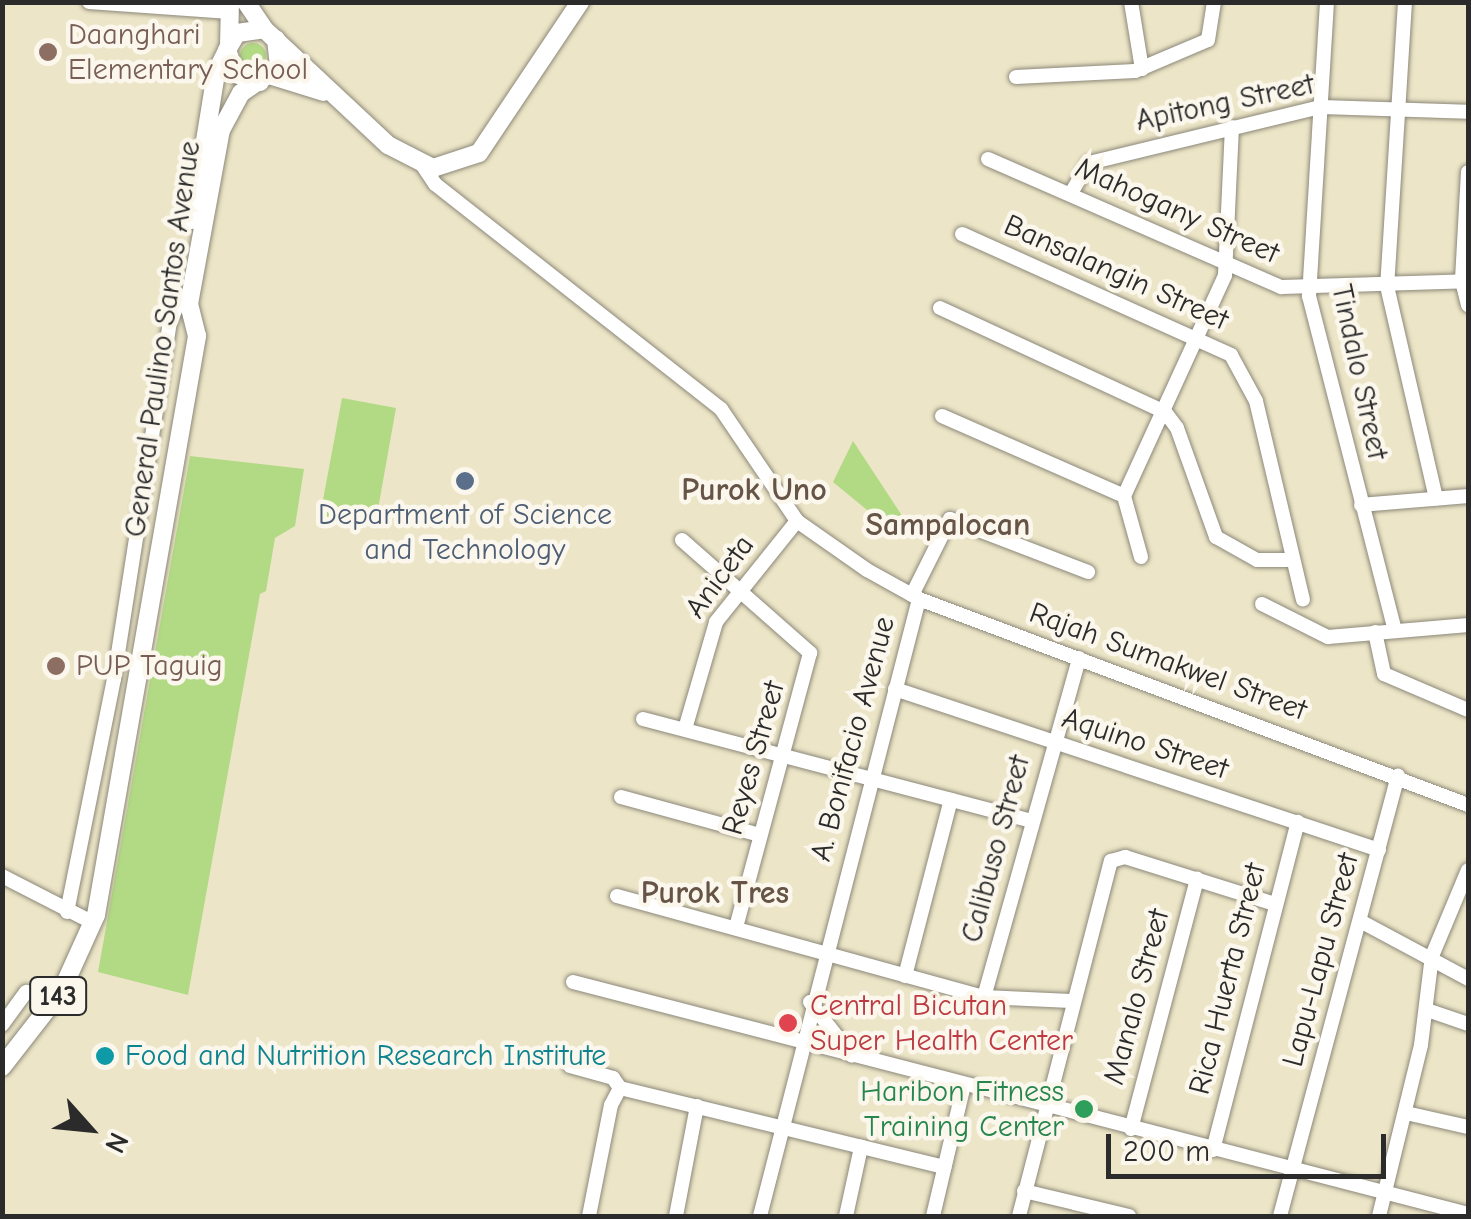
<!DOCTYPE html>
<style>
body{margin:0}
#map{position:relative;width:1471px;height:1219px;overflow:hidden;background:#ece5c7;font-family:"Comic Neue",sans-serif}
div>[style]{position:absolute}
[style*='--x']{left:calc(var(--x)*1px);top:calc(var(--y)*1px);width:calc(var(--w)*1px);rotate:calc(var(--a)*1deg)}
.green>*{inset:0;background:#b2da85}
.round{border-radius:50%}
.roads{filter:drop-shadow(0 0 2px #8c8879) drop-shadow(0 0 2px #8c8879)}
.minor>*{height:14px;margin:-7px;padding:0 7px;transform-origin:7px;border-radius:7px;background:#fff}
.major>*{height:18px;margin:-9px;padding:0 9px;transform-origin:9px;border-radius:9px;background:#fff}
.dots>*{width:28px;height:28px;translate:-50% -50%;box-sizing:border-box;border:5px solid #fbf7ec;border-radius:50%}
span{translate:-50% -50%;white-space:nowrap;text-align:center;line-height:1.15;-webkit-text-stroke:9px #fbf7ec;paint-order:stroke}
.shield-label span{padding:2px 8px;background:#fbf7ec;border:2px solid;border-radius:8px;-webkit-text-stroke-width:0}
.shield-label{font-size:28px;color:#2b2b2b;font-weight:700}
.education-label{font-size:30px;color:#785e54}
.left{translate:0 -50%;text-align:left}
.street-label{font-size:30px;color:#2b2b2b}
.service-label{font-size:30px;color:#4e5e75}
.health-label{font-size:30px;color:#be3a42}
.culture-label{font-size:30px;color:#0d838f}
.leisure-label{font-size:30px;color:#27864d}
.right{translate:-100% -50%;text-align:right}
.neighbourhood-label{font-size:32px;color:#665446;font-weight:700}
.frame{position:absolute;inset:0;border:5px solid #2b2b2b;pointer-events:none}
.north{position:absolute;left:40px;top:1079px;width:100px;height:100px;-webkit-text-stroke:8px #fbf7ec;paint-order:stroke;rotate:117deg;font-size:28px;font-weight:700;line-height:40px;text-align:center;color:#2b2b2b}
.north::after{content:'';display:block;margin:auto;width:35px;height:45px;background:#2b2b2b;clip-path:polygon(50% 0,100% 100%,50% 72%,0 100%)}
.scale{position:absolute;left:1106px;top:1134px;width:280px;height:45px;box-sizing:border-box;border:5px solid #2b2b2b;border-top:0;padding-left:12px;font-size:30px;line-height:35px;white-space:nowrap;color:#2b2b2b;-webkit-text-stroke:8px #fbf7ec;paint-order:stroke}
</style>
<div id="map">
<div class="green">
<i class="round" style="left:240px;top:43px;width:26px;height:26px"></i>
<i style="clip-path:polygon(342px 398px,396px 408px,375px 526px,320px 516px)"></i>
<i style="clip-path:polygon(853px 441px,916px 537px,889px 528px,833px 482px)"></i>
<i style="clip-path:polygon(190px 456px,304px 469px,295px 526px,275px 538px,266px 591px,260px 594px,188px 995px,98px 972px)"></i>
</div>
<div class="roads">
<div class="minor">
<i style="--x:89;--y:2;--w:141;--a:4.1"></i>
<i style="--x:1131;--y:2;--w:68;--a:80.7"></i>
<i style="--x:1327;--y:2;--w:295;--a:93.5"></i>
<i style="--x:1309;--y:296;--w:343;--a:75.6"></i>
<i style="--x:1405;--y:2;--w:285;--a:93.6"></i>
<i style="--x:1387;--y:286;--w:218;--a:77"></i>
<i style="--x:1016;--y:77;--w:119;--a:-2.9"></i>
<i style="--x:1135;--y:71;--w:79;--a:-23"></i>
<i style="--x:1208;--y:40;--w:38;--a:-81"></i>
<i style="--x:988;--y:159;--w:320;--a:23.6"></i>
<i style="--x:1281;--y:287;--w:187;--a:-1.8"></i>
<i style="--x:423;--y:166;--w:22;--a:56"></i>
<i style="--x:435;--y:184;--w:364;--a:38.2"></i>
<i style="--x:721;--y:409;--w:135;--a:55.8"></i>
<i style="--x:797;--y:521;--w:85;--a:35"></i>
<i style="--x:867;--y:570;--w:60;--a:29.1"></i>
<i style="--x:919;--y:599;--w:586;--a:20.57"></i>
<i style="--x:1468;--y:172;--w:109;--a:93.2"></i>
<i style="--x:1462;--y:281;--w:25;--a:76"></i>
<i style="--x:1071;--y:193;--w:35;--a:-59"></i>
<i style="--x:1089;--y:163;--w:239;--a:-13.6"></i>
<i style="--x:1321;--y:107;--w:147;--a:1.9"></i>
<i style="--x:962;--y:234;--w:295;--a:24.2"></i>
<i style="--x:1231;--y:355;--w:52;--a:61.5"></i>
<i style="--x:1256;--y:401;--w:204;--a:76.7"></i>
<i style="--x:940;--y:308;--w:248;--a:24.8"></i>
<i style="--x:1165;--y:412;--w:20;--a:53"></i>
<i style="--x:1177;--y:428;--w:116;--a:70.3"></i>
<i style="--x:1216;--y:537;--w:47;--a:29.3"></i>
<i style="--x:1257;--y:560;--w:36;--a:0"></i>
<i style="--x:942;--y:416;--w:199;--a:23.7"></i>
<i style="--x:1361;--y:505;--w:107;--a:-4.8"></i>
<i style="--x:682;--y:540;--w:171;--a:41.4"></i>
<i style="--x:810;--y:653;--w:285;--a:105.1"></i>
<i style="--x:1141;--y:557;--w:63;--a:-105.6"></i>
<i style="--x:1124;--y:496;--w:243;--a:-65.4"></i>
<i style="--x:1225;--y:275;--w:148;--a:-87.3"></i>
<i style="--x:912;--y:595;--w:85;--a:-63.4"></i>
<i style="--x:950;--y:519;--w:148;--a:21"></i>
<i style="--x:1262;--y:604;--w:74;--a:26.6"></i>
<i style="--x:1328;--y:637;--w:141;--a:-4.9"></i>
<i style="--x:1375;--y:632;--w:43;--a:77.9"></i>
<i style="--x:1384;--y:674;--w:91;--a:23.2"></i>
<i style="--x:895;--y:689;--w:510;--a:18.4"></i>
<i style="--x:643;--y:719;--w:401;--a:14.7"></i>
<i style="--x:685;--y:729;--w:111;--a:-73.8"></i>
<i style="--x:716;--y:622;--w:129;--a:-51.3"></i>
<i style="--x:621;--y:797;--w:144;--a:15.3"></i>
<i style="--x:2;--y:876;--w:92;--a:27.1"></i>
<i style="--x:617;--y:896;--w:381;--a:15.4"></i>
<i style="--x:984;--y:997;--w:87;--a:2.6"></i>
<i style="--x:67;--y:912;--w:238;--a:-78.6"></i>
<i style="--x:114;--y:679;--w:360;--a:-81.1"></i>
<i style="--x:170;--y:323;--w:29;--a:-68"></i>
<i style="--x:1360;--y:921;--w:123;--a:28.2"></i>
<i style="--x:905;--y:976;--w:182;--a:-75.4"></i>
<i style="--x:573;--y:982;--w:925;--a:14.53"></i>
<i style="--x:984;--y:997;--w:352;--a:-74.3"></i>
<i style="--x:810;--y:1002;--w:68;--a:52.1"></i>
<i style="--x:1427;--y:1010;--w:43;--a:18.9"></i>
<i style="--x:2;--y:1025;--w:41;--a:-54"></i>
<i style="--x:570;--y:1066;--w:45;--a:15.6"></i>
<i style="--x:613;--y:1078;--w:12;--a:55"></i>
<i style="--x:620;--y:1088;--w:334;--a:13.7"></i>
<i style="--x:1406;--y:1113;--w:64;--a:12.7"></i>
<i style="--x:1131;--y:1129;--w:259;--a:-75.2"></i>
<i style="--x:1213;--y:1150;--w:339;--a:-75.5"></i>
<i style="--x:1024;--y:1191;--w:108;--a:13.4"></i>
<i style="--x:589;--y:1216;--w:113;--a:-78.8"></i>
<i style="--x:611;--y:1105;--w:19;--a:-62"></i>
<i style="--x:676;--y:1216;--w:112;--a:-79.2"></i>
<i style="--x:760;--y:1216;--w:637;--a:-75.55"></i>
<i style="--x:846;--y:1216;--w:71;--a:-77.7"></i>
<i style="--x:933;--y:1216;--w:135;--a:-76.7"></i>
<i style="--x:1019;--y:1216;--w:367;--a:-75.5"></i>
<i style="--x:1111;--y:861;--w:15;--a:-16"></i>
<i style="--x:1125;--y:857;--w:157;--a:17.4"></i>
<i style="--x:1280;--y:1216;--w:456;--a:-75"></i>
<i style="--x:1379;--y:1216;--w:176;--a:-76.2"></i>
<i style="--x:1421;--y:1045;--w:90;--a:-83"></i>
<i style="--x:1432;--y:956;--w:93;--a:-67.3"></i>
</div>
<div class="major">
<i style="--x:246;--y:2;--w:32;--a:56"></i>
<i style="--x:264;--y:29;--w:170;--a:43.1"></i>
<i style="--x:388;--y:145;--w:51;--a:27.1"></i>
<i style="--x:433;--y:168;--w:48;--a:-18.1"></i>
<i style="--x:479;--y:153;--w:182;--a:-56.2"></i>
<i style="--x:229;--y:46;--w:44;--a:-88.7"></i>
<i style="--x:272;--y:76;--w:54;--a:17.1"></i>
<i style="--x:260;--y:82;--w:26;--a:-162"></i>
<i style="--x:235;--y:74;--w:25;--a:-108"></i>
<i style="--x:227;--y:50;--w:20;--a:-60"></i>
<i style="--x:237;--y:33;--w:27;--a:-8"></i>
<i style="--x:192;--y:220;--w:149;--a:-80.7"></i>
<i style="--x:216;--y:73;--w:25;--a:-64"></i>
<i style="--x:2;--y:1067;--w:98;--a:-52.1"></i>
<i style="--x:62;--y:990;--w:82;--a:-65.6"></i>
<i style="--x:96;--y:915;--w:588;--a:-80.1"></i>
<i style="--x:197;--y:336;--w:33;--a:-104"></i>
<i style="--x:189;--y:304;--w:177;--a:-79.6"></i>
<i style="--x:221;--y:130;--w:42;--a:-61.6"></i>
<i style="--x:241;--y:93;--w:46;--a:-34.4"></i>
<i style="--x:279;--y:67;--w:28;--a:-96"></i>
</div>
</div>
<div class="dots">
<i style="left:48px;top:52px;background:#8d6e63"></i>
<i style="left:465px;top:481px;background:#5c6f8a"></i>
<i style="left:56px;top:666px;background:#8d6e63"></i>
<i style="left:788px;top:1023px;background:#e0444e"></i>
<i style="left:105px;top:1056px;background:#0f9aa8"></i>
<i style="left:1084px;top:1109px;background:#2e9e5b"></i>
</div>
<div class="shield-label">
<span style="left:58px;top:996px">143</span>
</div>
<div class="education-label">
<span class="left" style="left:68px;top:52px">Daanghari<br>Elementary School</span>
<span class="left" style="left:76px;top:666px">PUP Taguig</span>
</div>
<div class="street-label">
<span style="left:1225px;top:103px;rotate:-12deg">Apitong Street</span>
<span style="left:1177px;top:211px;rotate:24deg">Mahogany Street</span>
<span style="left:1116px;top:273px;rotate:24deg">Bansalangin Street</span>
<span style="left:163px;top:339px;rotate:-82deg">General Paulino Santos Avenue</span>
<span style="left:1359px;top:372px;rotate:78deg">Tindalo Street</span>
<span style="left:720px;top:577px;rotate:-54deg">Aniceta</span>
<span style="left:1168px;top:662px;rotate:20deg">Rajah Sumakwel Street</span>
<span style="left:853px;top:739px;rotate:-75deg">A. Bonifacio Avenue</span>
<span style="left:1145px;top:744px;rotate:18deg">Aquino Street</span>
<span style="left:754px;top:758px;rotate:-74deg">Reyes Street</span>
<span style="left:996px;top:849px;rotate:-75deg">Calibuso Street</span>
<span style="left:1321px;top:960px;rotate:-75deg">Lapu-Lapu Street</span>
<span style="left:1228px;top:979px;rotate:-76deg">Rica Huerta Street</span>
<span style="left:1137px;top:997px;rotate:-75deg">Manalo Street</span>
</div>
<div class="service-label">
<span style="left:465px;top:532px">Department of Science<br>and Technology</span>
</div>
<div class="health-label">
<span class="left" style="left:810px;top:1023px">Central Bicutan<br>Super Health Center</span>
</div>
<div class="culture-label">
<span class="left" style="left:125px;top:1056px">Food and Nutrition Research Institute</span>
</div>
<div class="leisure-label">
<span class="right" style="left:1064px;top:1109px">Haribon Fitness<br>Training Center</span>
</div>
<div class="neighbourhood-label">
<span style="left:754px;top:490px">Purok Uno</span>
<span style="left:948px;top:525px">Sampalocan</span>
<span style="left:715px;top:893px">Purok Tres</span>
</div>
<div class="frame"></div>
<div class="north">N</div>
<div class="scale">200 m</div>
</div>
